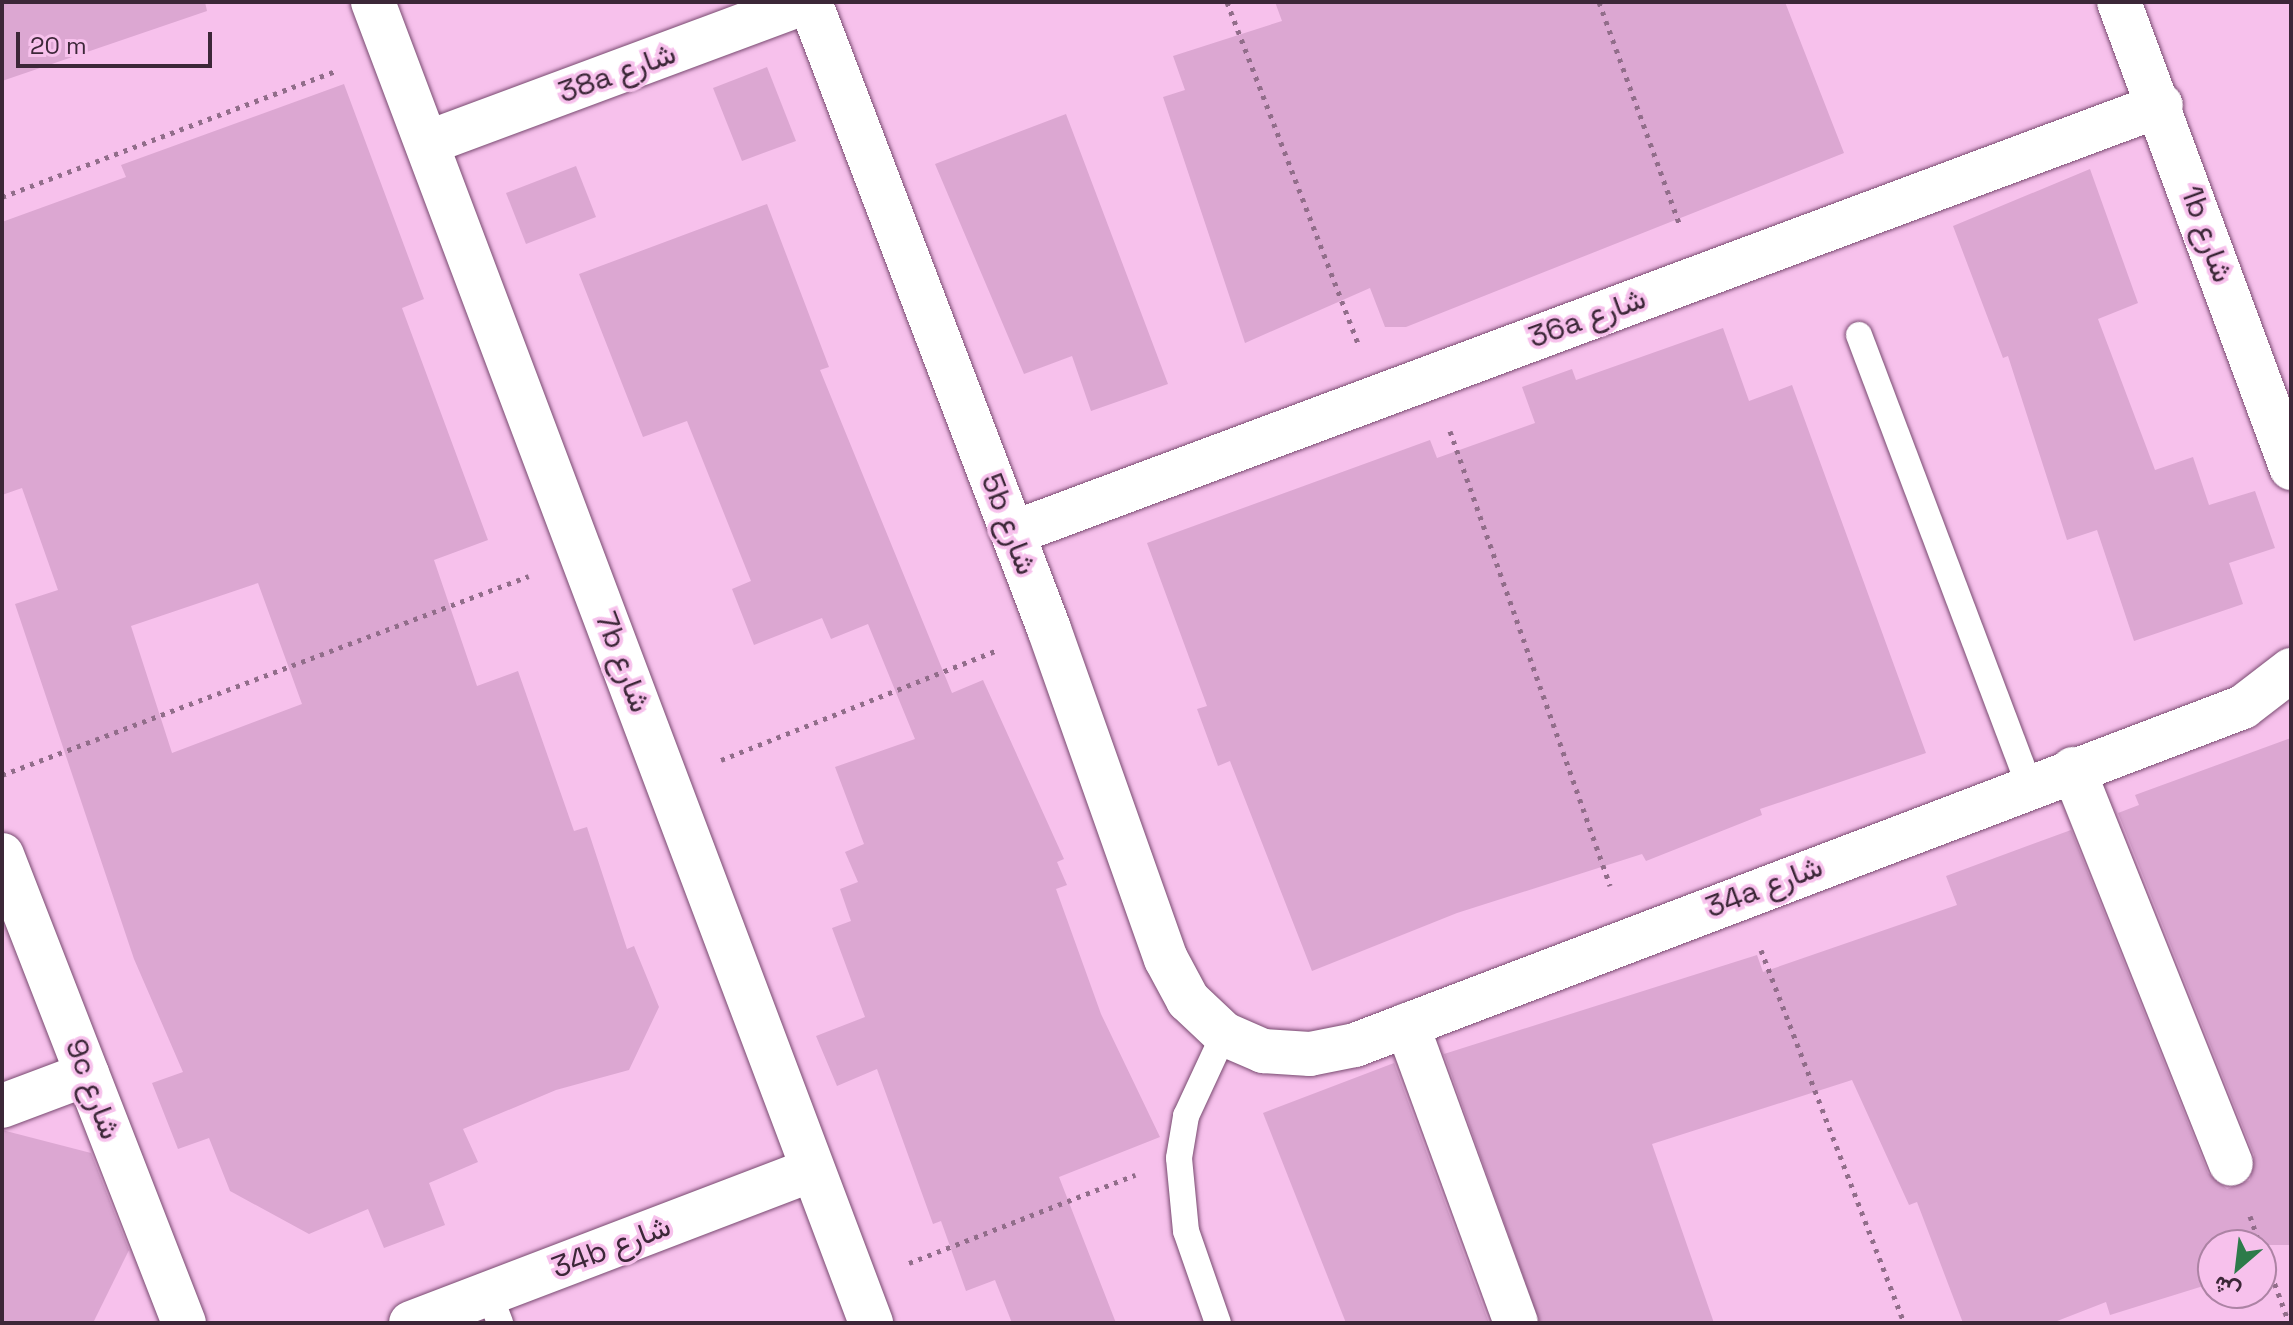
<!DOCTYPE html>
<meta charset="utf-8">
<style>
body{margin:0}
#map{position:relative;width:2293px;height:1325px;overflow:hidden;background:#f7c1ec;font-family:"Space Grotesk",Vazirmatn,sans-serif}
div>[style]{position:absolute}
[style*='--x']{left:calc(var(--x)*1px);top:calc(var(--y)*1px);width:calc(var(--w)*1px);rotate:calc(var(--a)*1deg)}
.building>*{inset:0;background:#dca7d2}
.path>*{height:5px;margin-top:-2.5px;transform-origin:0;background:repeating-linear-gradient(90deg,#916d8a 0 4px,transparent 0 10px)}
.roads{filter:drop-shadow(0 0 2px #784a70) drop-shadow(0 0 2px #784a70)}
.lane>*{height:26px;margin:-13px;padding:0 13px;transform-origin:13px;border-radius:13px;background:#fff}
.street>*{height:44px;margin:-22px;padding:0 22px;transform-origin:22px;border-radius:22px;background:#fff}
span{translate:-50% -50%;white-space:nowrap;text-align:center;line-height:1.15;-webkit-text-stroke:7px #f7c1ec;paint-order:stroke}
.street-label{font-size:30px;color:#3c2738}
.frame{position:absolute;inset:0;border:4px solid #3c2738;pointer-events:none}
.north{position:absolute;left:2197px;top:1229px;width:80px;height:80px;box-sizing:border-box;background:#f7c1ec;border:2px solid #ac83a4;border-radius:50%;rotate:208deg;font-size:22px;font-weight:700;line-height:32px;text-align:center;color:#3c2738}
.north::after{content:'';display:block;margin:auto;width:28px;height:36px;background:#2d7b4a;clip-path:polygon(50% 0,100% 100%,50% 72%,0 100%)}
.scale{position:absolute;left:16px;top:32px;width:196px;height:36px;box-sizing:border-box;border:4px solid #3c2738;border-top:0;padding-left:10px;font-size:24px;line-height:28px;white-space:nowrap;color:#3c2738;-webkit-text-stroke:6px #f7c1ec;paint-order:stroke}
</style>
<div id="map">
<div class="building">
<i style="clip-path:polygon(2px 2px,205px 2px,207px 11px,2px 81px)"></i>
<i style="clip-path:polygon(1275px 2px,1785px 2px,1844px 153px,1406px 327px,1385px 327px,1370px 288px,1245px 343px,1163px 97px,1185px 90px,1173px 56px,1282px 21px)"></i>
<i style="clip-path:polygon(767px 67px,796px 141px,742px 161px,713px 88px)"></i>
<i style="clip-path:polygon(evenodd,344px 84px,424px 299px,402px 308px,488px 540px,434px 560px,477px 686px,518px 671px,574px 831px,587px 827px,627px 949px,634px 946px,659px 1007px,629px 1070px,556px 1090px,463px 1129px,478px 1162px,429px 1183px,445px 1225px,384px 1248px,368px 1209px,309px 1234px,230px 1191px,209px 1138px,178px 1149px,152px 1083px,183px 1072px,134px 959px,15px 604px,58px 590px,22px 488px,2px 495px,2px 222px,126px 177px,121px 165px,344px 84px,258px 583px,302px 704px,172px 753px,131px 626px,258px 583px)"></i>
<i style="clip-path:polygon(1066px 114px,1168px 384px,1091px 411px,1072px 356px,1024px 374px,935px 164px)"></i>
<i style="clip-path:polygon(576px 166px,596px 217px,526px 244px,506px 193px)"></i>
<i style="clip-path:polygon(2090px 169px,2138px 303px,2098px 319px,2155px 470px,2193px 457px,2209px 505px,2255px 491px,2275px 548px,2229px 563px,2243px 604px,2134px 641px,2097px 530px,2067px 540px,2008px 356px,2003px 358px,1953px 226px)"></i>
<i style="clip-path:polygon(767px 204px,829px 367px,820px 370px,952px 693px,983px 680px,1064px 859px,1057px 862px,1067px 885px,1056px 889px,1101px 1014px,1160px 1137px,1059px 1177px,1116px 1323px,1012px 1323px,995px 1280px,966px 1291px,941px 1221px,933px 1224px,877px 1069px,837px 1086px,816px 1036px,865px 1017px,832px 928px,851px 921px,840px 889px,858px 882px,845px 852px,864px 844px,835px 767px,915px 739px,868px 624px,831px 639px,822px 618px,754px 645px,732px 589px,751px 581px,687px 421px,643px 437px,579px 274px)"></i>
<i style="clip-path:polygon(1723px 328px,1749px 401px,1792px 385px,1926px 753px,1760px 809px,1762px 815px,1646px 861px,1642px 854px,1457px 913px,1312px 971px,1230px 761px,1218px 766px,1197px 709px,1207px 706px,1147px 543px,1430px 440px,1437px 458px,1535px 423px,1522px 387px,1572px 369px,1576px 380px)"></i>
<i style="clip-path:polygon(2291px 738px,2291px 1245px,2213px 1245px,2213px 1283px,2110px 1315px,2106px 1302px,2052px 1323px,1963px 1323px,1917px 1202px,1909px 1205px,1852px 1080px,1652px 1144px,1714px 1323px,1540px 1323px,1444px 1054px,1757px 955px,1763px 972px,1957px 905px,1946px 876px,2071px 830px,2208px 1173px,2227px 1189px,2250px 1180px,2254px 1155px,2118px 813px,2139px 805px,2135px 795px)"></i>
<i style="clip-path:polygon(1394px 1063px,1489px 1323px,1346px 1323px,1263px 1113px)"></i>
<i style="clip-path:polygon(2px 1130px,91px 1153px,129px 1250px,93px 1323px,2px 1323px)"></i>
</div>
<div class="path">
<i style="--x:1227;--y:2;--w:368;--a:69"></i>
<i style="--x:1599;--y:2;--w:235;--a:70.1"></i>
<i style="--x:2;--y:197;--w:359;--a:-20.7"></i>
<i style="--x:1450;--y:431;--w:482;--a:70.6"></i>
<i style="--x:721;--y:760;--w:298;--a:-21.7"></i>
<i style="--x:2;--y:775;--w:563;--a:-20.69"></i>
<i style="--x:1761;--y:950;--w:399;--a:69"></i>
<i style="--x:2250;--y:1216;--w:31;--a:71"></i>
<i style="--x:2261;--y:1246;--w:82;--a:70"></i>
<i style="--x:909;--y:1263;--w:243;--a:-21.3"></i>
</div>
<div class="roads">
<div class="lane">
<i style="--x:1859;--y:335;--w:481;--a:69.3"></i>
<i style="--x:489;--y:1294;--w:31;--a:69"></i>
<i style="--x:1218;--y:1323;--w:97;--a:-109.2"></i>
<i style="--x:1186;--y:1231;--w:73;--a:-95.5"></i>
<i style="--x:1179;--y:1158;--w:43;--a:-80.5"></i>
<i style="--x:1186;--y:1116;--w:90;--a:-65.1"></i>
</div>
<div class="street">
<i style="--x:373;--y:2;--w:1412;--a:69.34"></i>
<i style="--x:810;--y:2;--w:671;--a:69.13"></i>
<i style="--x:1049;--y:629;--w:350;--a:70.5"></i>
<i style="--x:1166;--y:959;--w:47;--a:61.8"></i>
<i style="--x:1188;--y:1000;--w:50;--a:43.4"></i>
<i style="--x:1224;--y:1034;--w:43;--a:23.6"></i>
<i style="--x:1263;--y:1051;--w:47;--a:3.7"></i>
<i style="--x:1310;--y:1054;--w:46;--a:-11.3"></i>
<i style="--x:1355;--y:1045;--w:950;--a:-20.84"></i>
<i style="--x:2243;--y:707;--w:61;--a:-37.6"></i>
<i style="--x:2119;--y:2;--w:497;--a:69.7"></i>
<i style="--x:427;--y:143;--w:405;--a:-20.4"></i>
<i style="--x:1013;--y:533;--w:1225;--a:-20.45"></i>
<i style="--x:2073;--y:769;--w:425;--a:68.2"></i>
<i style="--x:2;--y:855;--w:502;--a:68.75"></i>
<i style="--x:1407;--y:1025;--w:317;--a:69.9"></i>
<i style="--x:2;--y:1106;--w:91;--a:-20.6"></i>
<i style="--x:411;--y:1323;--w:428;--a:-20.9"></i>
</div>
</div>
<div class="street-label">
<span style="left:617px;top:73px;rotate:-20deg">38a شارع</span>
<span style="left:2207px;top:234px;rotate:70deg">1b شارع</span>
<span style="left:1587px;top:318px;rotate:-20deg">36a شارع</span>
<span style="left:1009px;top:524px;rotate:69deg">5b شارع</span>
<span style="left:623px;top:662px;rotate:69deg">7b شارع</span>
<span style="left:1764px;top:887px;rotate:-21deg">34a شارع</span>
<span style="left:93px;top:1089px;rotate:69deg">9c شارع</span>
<span style="left:611px;top:1247px;rotate:-21deg">34b شارع</span>
</div>
<div class="frame"></div>
<div class="north">ش</div>
<div class="scale">20 m</div>
</div>
